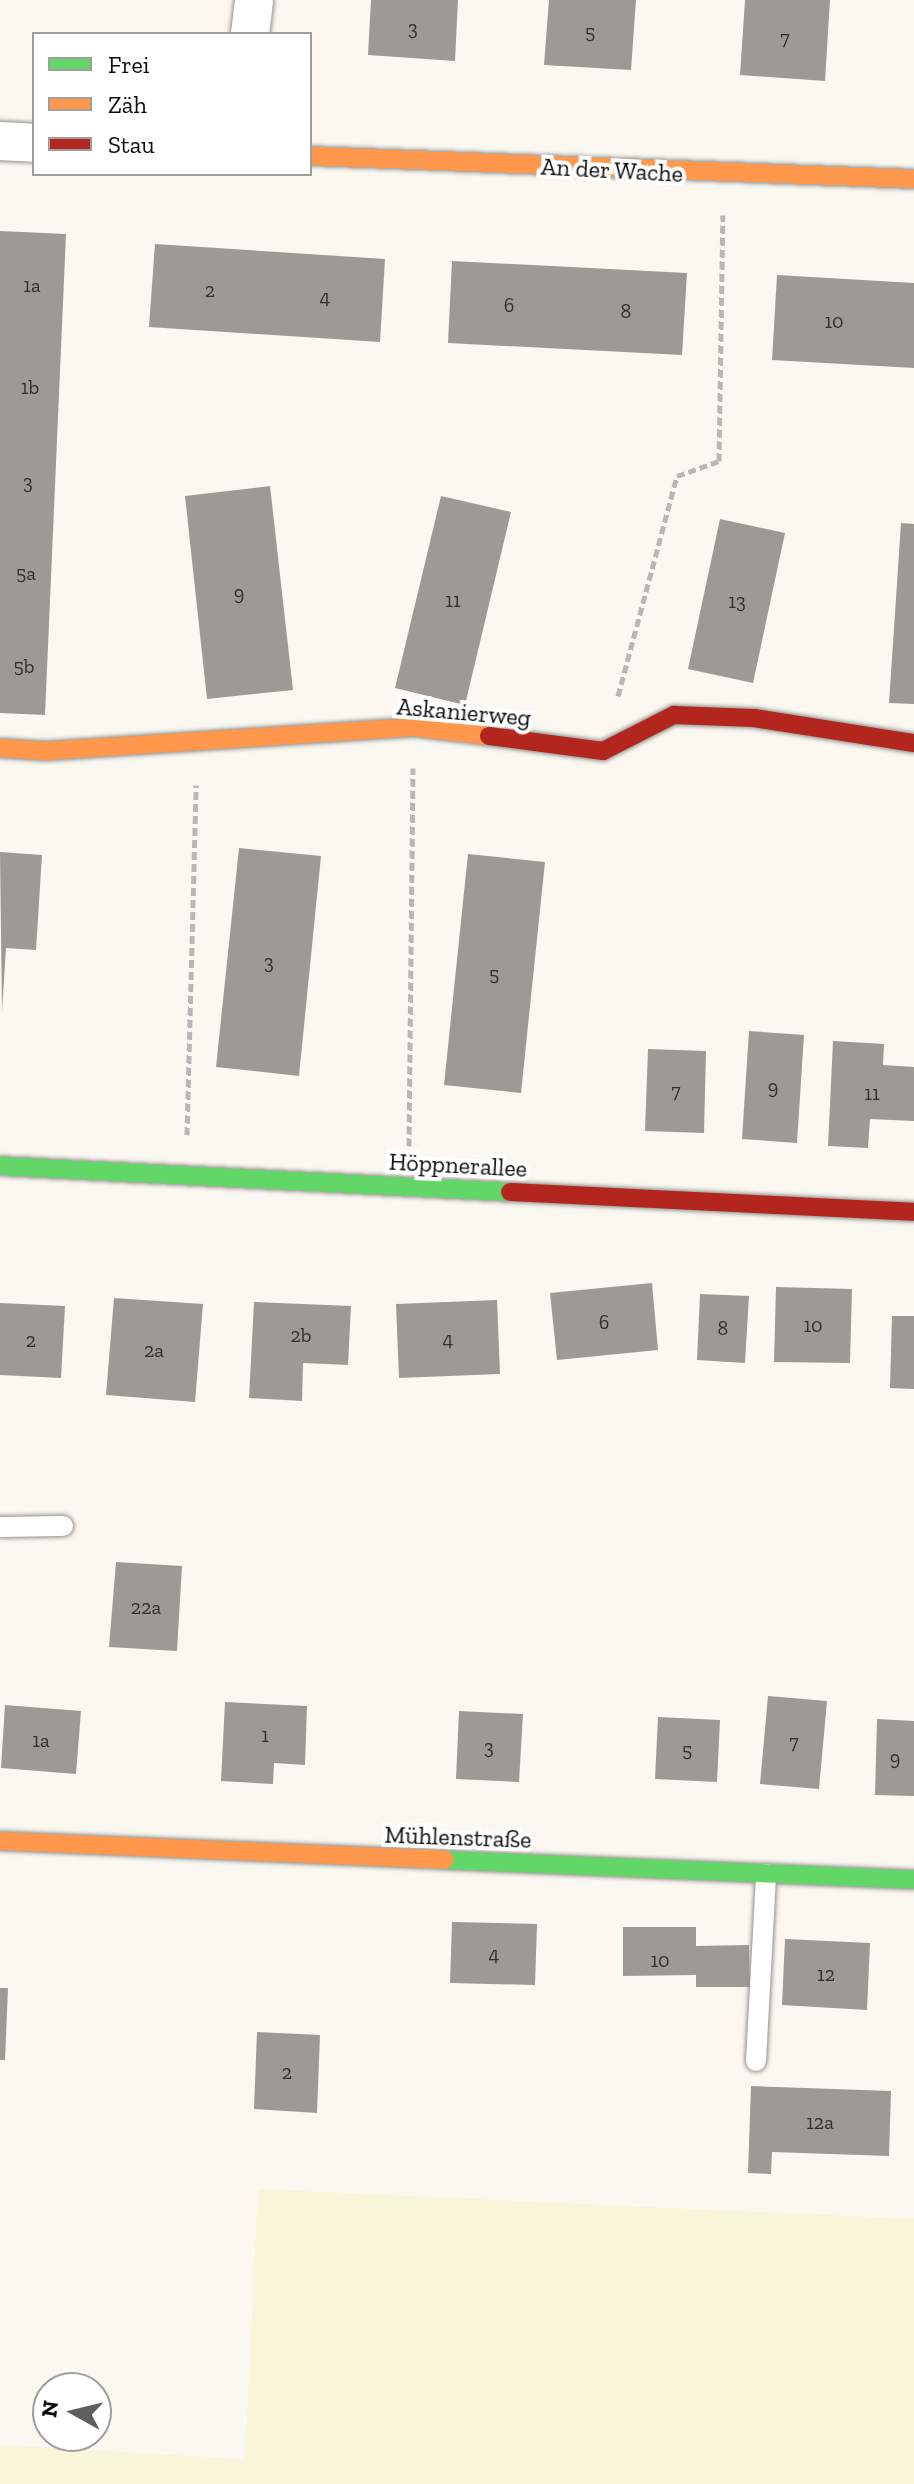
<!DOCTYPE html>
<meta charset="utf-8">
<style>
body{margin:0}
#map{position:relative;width:914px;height:2484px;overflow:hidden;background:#faf8f0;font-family:"Zilla Slab",serif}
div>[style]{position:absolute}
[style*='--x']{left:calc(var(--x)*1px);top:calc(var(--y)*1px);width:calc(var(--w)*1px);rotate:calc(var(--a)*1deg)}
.farmland>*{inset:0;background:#f9f5d9}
.building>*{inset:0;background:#9d9a96}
.path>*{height:5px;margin-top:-2.5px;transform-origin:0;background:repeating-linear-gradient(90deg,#b7b7b5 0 8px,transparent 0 12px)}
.roads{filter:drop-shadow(0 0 2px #93928f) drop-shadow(0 0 2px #93928f)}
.lane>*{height:20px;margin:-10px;padding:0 10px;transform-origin:10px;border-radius:10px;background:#fefefd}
.street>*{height:38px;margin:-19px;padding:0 19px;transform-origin:19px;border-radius:19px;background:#fefefd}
.fast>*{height:18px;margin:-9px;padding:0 9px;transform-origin:9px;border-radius:9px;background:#63d668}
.slow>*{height:18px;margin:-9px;padding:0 9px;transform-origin:9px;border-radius:9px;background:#ff974d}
.jam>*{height:18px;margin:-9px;padding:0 9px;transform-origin:9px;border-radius:9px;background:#b3261e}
span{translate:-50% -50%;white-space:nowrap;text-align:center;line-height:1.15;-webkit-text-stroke:8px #fff;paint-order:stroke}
.number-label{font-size:20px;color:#30302e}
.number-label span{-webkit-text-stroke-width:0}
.street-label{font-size:24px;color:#0c0c0c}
.legend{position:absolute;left:32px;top:32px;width:280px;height:144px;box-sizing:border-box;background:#fff;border:2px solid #9e9e9e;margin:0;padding:10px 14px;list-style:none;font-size:24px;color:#0c0c0c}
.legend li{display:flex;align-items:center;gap:16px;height:40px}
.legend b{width:40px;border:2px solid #9e9e9e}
.north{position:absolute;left:32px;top:2372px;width:80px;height:80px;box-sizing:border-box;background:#fff;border:2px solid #9e9e9e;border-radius:50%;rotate:278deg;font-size:22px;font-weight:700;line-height:32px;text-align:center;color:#0c0c0c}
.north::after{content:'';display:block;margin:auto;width:28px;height:36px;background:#5f5f5c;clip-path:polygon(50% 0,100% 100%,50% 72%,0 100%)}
</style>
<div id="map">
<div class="farmland">
<i style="clip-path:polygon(258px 2189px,914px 2219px,914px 2484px,0 2484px,0 2445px,245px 2459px)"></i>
</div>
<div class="building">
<i style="clip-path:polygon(371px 0,458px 0,455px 61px,368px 55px)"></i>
<i style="clip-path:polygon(549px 0,636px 0,631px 70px,544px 65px)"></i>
<i style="clip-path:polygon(745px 0,830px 0,825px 81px,740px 75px)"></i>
<i style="clip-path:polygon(0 231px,66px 234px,45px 715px,0 713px)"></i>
<i style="clip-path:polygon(155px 244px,385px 259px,380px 342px,149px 327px)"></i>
<i style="clip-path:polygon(452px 261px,687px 273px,682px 355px,448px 343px)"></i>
<i style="clip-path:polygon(777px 275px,914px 283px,914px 368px,772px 360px)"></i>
<i style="clip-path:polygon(270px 486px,293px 690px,207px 699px,185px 496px)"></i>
<i style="clip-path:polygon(441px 496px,511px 512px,465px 705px,395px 688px)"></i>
<i style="clip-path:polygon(720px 519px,785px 533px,753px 683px,688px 669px)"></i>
<i style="clip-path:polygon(901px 523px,914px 524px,914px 704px,889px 703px)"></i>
<i style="clip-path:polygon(239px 848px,321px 856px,299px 1076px,216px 1067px)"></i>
<i style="clip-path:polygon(0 852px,42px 855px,36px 950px,6px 948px,2px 1012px)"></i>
<i style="clip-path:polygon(468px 854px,545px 862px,521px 1093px,444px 1085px)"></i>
<i style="clip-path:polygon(749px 1031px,804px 1035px,797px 1143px,742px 1139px)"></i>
<i style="clip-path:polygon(833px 1041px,884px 1044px,883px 1065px,914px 1067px,914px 1121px,870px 1119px,868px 1148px,828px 1146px)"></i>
<i style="clip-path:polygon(648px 1049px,706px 1051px,704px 1133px,645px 1131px)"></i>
<i style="clip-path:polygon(652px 1283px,658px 1350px,557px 1360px,550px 1293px)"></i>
<i style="clip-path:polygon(776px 1287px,852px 1289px,850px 1363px,774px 1362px)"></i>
<i style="clip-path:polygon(700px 1294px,749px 1296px,745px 1363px,697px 1360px)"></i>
<i style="clip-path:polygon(114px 1298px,203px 1304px,195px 1402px,106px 1395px)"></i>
<i style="clip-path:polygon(497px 1300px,500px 1374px,399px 1378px,396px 1304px)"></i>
<i style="clip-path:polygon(254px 1302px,351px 1306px,348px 1365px,303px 1363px,302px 1401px,249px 1398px)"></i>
<i style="clip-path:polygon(0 1303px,65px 1306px,61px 1378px,0 1375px)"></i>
<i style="clip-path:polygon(892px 1316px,914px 1316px,914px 1389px,890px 1388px)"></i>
<i style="clip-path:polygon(116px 1562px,182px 1566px,177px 1651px,109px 1647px)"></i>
<i style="clip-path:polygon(768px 1696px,827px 1701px,819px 1789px,760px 1784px)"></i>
<i style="clip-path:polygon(225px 1702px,307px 1706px,305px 1765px,274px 1763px,273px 1784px,221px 1781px)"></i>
<i style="clip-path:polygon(5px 1705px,81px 1711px,76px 1774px,1px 1768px)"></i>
<i style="clip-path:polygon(459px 1711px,523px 1714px,519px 1782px,456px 1779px)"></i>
<i style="clip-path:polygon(658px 1717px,720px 1720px,717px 1782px,655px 1779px)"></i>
<i style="clip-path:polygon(877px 1719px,914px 1721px,914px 1796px,875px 1795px)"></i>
<i style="clip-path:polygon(452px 1922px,537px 1924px,535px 1985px,450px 1983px)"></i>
<i style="clip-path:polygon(623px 1927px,696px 1927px,696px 1946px,749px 1945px,750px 1987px,696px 1987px,696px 1975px,623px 1976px)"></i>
<i style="clip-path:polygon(785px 1939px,870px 1943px,867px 2010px,782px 2005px)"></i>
<i style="clip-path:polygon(0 1988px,8px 1988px,5px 2060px,0 2060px)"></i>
<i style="clip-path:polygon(257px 2032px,320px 2035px,317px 2113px,254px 2109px)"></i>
<i style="clip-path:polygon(751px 2086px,891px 2091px,889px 2156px,772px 2152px,771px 2174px,748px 2173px)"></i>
</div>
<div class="path">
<i style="--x:618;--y:696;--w:228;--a:-75"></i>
<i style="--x:677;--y:476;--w:45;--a:-19.7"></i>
<i style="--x:719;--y:461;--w:246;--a:-89.1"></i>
<i style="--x:187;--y:1135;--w:350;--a:-88.5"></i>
<i style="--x:409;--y:1146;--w:378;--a:-89.4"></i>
</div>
<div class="roads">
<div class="lane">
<i style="--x:0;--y:1527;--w:63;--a:-0.9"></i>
<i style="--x:756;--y:2061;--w:187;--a:-86.9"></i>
</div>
<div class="street">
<i style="--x:250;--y:34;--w:34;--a:-83"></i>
<i style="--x:0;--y:141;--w:34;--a:3"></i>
</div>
<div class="fast">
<i style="--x:0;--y:1166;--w:511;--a:2.92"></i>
<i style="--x:445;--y:1860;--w:469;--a:2.4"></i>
</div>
<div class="slow">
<i style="--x:310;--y:156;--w:604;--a:2.18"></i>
<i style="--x:0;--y:748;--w:45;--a:3.8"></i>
<i style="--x:45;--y:751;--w:370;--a:-3.7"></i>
<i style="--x:414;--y:727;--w:76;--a:6.8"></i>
<i style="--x:0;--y:1841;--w:445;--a:2.4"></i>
</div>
<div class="jam">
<i style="--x:489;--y:736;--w:115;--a:7.5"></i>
<i style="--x:603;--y:751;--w:80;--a:-26.9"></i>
<i style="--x:674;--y:715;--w:80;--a:2.1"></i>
<i style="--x:754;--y:718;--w:162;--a:8.9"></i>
<i style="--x:510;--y:1192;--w:404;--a:2.8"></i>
</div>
</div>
<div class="number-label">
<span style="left:413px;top:28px">3</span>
<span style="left:590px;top:32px">5</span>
<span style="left:785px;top:38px">7</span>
<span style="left:32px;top:285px">1a</span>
<span style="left:210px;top:290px">2</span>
<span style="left:325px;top:297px">4</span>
<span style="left:509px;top:305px">6</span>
<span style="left:626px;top:311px">8</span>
<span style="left:834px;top:321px">10</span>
<span style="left:30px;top:387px">1b</span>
<span style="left:28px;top:482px">3</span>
<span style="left:26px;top:573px">5a</span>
<span style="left:239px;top:593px">9</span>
<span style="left:453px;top:600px">11</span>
<span style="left:737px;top:601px">13</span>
<span style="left:24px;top:666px">5b</span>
<span style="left:269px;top:962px">3</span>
<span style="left:494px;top:974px">5</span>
<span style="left:773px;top:1087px">9</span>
<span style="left:676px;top:1091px">7</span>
<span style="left:872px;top:1093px">11</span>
<span style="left:604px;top:1322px">6</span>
<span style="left:813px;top:1325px">10</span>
<span style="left:723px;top:1328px">8</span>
<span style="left:301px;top:1335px">2b</span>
<span style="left:448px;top:1339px">4</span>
<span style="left:31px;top:1340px">2</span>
<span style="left:154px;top:1350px">2a</span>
<span style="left:146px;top:1607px">22a</span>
<span style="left:265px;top:1735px">1</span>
<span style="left:41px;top:1740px">1a</span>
<span style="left:794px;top:1742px">7</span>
<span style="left:489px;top:1747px">3</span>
<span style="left:687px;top:1750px">5</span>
<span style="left:895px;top:1758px">9</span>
<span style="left:494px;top:1954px">4</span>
<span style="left:660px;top:1960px">10</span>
<span style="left:826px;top:1974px">12</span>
<span style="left:287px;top:2072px">2</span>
<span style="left:820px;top:2122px">12a</span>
</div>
<div class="street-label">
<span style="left:612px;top:170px;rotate:3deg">An der Wache</span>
<span style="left:464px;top:712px;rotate:5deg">Askanierweg</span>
<span style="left:458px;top:1165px;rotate:3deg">Höppnerallee</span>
<span style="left:458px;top:1837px;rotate:2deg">Mühlenstraße</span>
</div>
<ul class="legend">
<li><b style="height:10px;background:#63d668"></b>Frei</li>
<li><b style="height:10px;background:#ff974d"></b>Zäh</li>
<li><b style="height:10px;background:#b3261e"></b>Stau</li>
</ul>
<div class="north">N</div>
</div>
